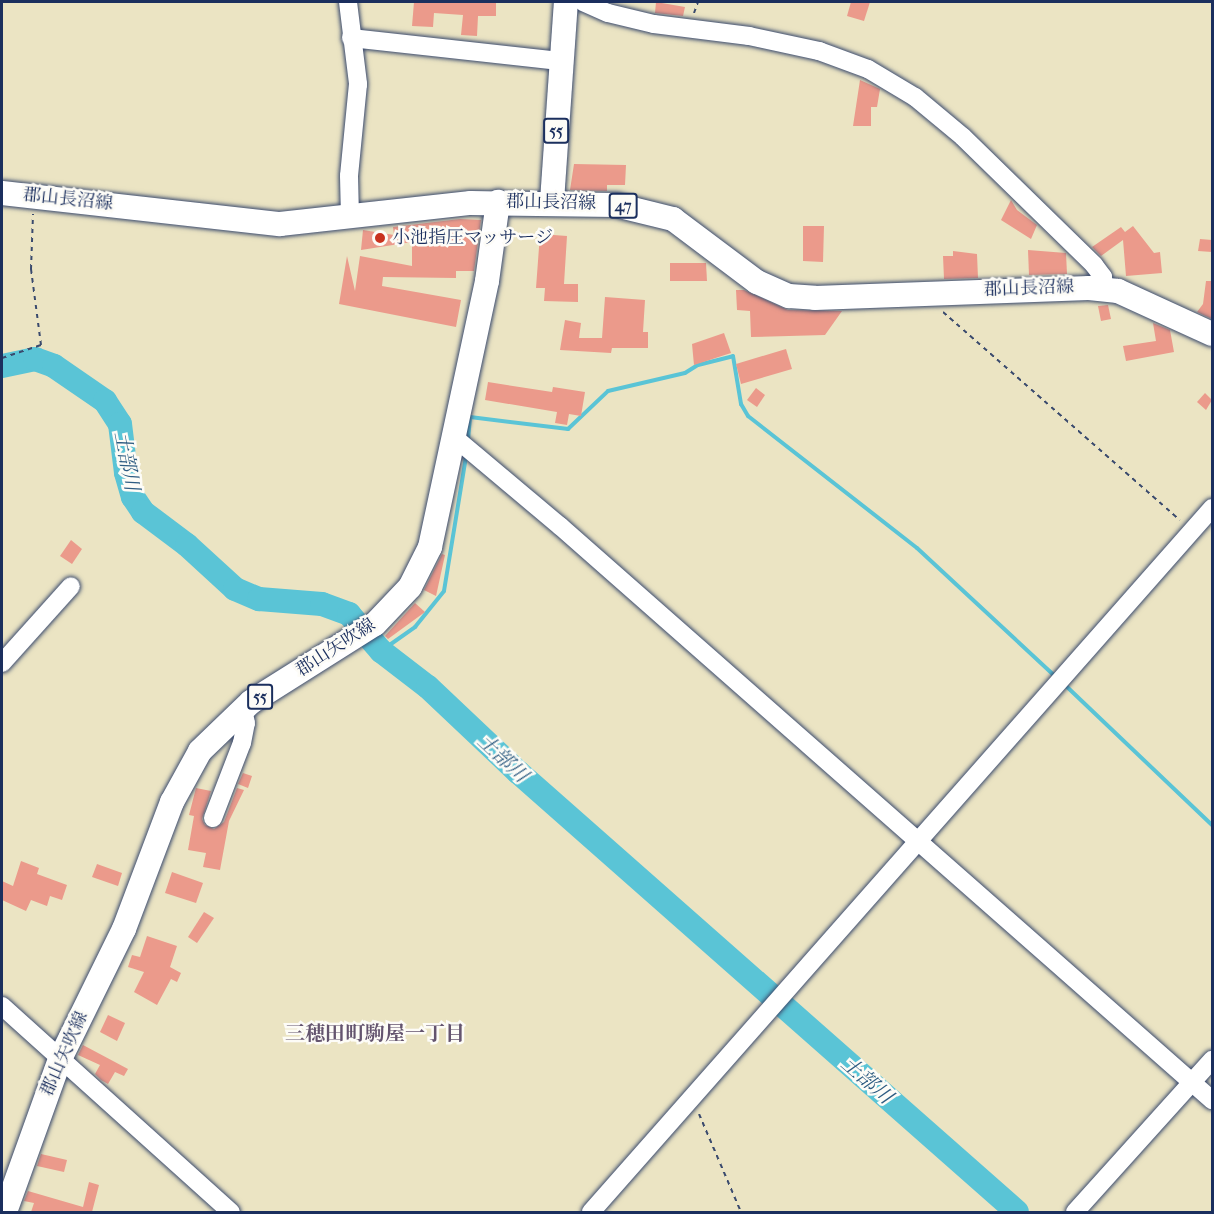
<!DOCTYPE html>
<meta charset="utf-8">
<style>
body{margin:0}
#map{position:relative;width:1214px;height:1214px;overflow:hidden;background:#ebe4c3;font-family:"IM FELL French Canon","Noto Serif JP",serif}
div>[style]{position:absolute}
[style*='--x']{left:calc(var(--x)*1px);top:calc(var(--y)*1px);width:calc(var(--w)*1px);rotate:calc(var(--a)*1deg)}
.stream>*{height:4px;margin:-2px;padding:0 2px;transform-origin:2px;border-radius:2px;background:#5ac4d6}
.river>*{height:24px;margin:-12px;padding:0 12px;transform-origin:12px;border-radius:12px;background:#5ac4d6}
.building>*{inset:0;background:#eb9a8b}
.path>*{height:2px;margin-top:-1px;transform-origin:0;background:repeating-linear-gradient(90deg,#3a4a6d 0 4.5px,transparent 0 9px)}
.roads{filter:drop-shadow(0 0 2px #3a4a6d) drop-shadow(0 0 2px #3a4a6d)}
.minor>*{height:18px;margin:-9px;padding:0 9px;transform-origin:9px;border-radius:9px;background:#fff}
.major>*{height:24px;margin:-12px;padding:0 12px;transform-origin:12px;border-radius:12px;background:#fff}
.dots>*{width:16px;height:16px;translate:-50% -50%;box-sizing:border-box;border:3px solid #fdfcf7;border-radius:50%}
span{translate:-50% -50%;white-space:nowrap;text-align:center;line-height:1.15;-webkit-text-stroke:5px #fdfcf7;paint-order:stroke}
.shield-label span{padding:2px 4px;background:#fdfcf7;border:2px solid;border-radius:4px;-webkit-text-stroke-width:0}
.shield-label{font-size:16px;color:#1b2f5e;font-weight:700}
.street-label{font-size:18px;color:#1b2f5e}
.poi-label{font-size:18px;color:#1b2f5e}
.left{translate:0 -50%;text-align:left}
.water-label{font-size:20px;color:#2e5c82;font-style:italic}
.neighbourhood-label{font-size:20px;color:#64546e;font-weight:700}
.frame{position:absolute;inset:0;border:3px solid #1b2f5e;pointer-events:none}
</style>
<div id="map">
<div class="stream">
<i style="--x:468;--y:440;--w:23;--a:-85"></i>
<i style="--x:470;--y:417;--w:99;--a:7"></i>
<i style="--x:568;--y:429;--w:55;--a:-43.5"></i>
<i style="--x:608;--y:391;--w:79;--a:-13.2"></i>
<i style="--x:685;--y:373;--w:15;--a:-32"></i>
<i style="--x:698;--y:365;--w:36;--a:-14"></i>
<i style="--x:733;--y:356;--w:49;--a:80.5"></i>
<i style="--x:741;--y:404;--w:14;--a:60"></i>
<i style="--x:748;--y:416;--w:214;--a:38"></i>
<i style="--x:917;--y:548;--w:191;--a:42.9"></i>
<i style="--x:381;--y:651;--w:42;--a:-35.2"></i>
<i style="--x:415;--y:627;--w:46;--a:-51.1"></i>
<i style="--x:444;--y:591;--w:137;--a:-80.7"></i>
<i style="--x:1065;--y:685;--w:203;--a:43.6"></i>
</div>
<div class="river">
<i style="--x:2;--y:366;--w:34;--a:-12"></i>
<i style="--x:35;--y:359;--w:20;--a:20"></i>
<i style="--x:54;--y:366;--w:62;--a:34.5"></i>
<i style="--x:105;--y:401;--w:27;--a:57"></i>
<i style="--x:120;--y:424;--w:49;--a:83"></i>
<i style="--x:126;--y:473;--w:25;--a:74"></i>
<i style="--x:133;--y:497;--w:18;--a:56"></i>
<i style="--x:143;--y:512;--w:55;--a:36.9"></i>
<i style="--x:187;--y:545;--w:65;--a:42.5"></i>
<i style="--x:235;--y:589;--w:26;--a:23"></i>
<i style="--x:259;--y:599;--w:63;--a:4.5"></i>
<i style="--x:322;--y:604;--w:29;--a:20"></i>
<i style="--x:349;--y:614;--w:49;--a:49.1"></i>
<i style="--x:381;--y:651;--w:59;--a:37.5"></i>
<i style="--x:428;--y:687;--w:124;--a:43.4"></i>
<i style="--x:518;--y:772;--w:665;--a:41.4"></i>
</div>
<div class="building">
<i style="clip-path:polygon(414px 2px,496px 2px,496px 16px,478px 16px,477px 36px,461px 35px,463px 15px,434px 13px,433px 27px,412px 26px)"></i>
<i style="clip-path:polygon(656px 2px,685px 7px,683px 16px,655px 13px)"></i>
<i style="clip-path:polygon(851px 2px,870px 2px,864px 21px,847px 16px)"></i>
<i style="clip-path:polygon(860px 80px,880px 89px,877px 107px,871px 107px,871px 126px,853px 126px)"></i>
<i style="clip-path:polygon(574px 164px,626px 165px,625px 185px,607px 185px,607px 191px,570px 190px)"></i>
<i style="clip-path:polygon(1011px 200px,1017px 210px,1037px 225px,1031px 239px,1001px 220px)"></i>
<i style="clip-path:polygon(460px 219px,481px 220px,474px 271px,456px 271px,456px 278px,383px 277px,382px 286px,461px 300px,456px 327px,339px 304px,347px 256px,355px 291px,360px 256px,412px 266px,412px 242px,361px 250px,363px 230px,394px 235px,393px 227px)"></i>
<i style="clip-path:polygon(803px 226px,824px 226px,823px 262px,803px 261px)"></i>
<i style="clip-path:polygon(1133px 226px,1154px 253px,1160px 252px,1162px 273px,1126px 276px,1123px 240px,1101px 256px,1092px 247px,1121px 227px,1125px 232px)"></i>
<i style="clip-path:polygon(540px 234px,567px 236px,564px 284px,578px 284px,578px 302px,544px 301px,545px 288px,536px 288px)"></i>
<i style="clip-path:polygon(1200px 239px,1212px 240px,1212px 252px,1198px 251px)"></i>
<i style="clip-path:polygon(1028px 250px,1066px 253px,1067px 274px,1029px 275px)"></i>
<i style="clip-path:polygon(953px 251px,977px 254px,978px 278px,944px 279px,943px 256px,953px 256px)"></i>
<i style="clip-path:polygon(670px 263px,706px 263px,707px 281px,670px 281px)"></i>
<i style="clip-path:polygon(1206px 281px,1212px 281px,1212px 319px,1197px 312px,1203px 304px)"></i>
<i style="clip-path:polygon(736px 290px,744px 290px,788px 310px,842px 311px,825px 335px,751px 337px,750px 311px,737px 310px)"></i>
<i style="clip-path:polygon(605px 297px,645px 300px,643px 332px,648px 332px,648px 348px,612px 348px,611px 353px,560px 350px,565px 320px,581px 323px,579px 338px,602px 338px)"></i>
<i style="clip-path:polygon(1108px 305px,1111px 319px,1101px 321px,1098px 306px)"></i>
<i style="clip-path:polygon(1153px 323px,1170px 330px,1174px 352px,1126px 361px,1123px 346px,1156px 341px)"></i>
<i style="clip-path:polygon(724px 333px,731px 353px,694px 365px,692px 344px)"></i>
<i style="clip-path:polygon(786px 349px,792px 369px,741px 384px,736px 364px)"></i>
<i style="clip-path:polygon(488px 382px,552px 392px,553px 387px,585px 392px,581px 416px,569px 414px,567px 425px,555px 423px,557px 412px,485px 400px)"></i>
<i style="clip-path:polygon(756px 388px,765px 395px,757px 407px,747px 400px)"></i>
<i style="clip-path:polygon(1205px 393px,1212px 400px,1206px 410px,1197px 402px)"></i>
<i style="clip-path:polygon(71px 540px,82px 549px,72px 564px,60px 556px)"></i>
<i style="clip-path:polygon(442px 554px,445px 555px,436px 596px,424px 590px)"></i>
<i style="clip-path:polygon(415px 603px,425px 612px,388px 639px,385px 636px)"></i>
<i style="clip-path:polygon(243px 773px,252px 776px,248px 788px,238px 784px)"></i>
<i style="clip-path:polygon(196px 788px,211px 791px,202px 819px,205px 825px,214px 829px,224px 822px,237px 788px,244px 790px,229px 821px,220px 870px,203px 867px,206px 853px,188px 850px,194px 816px,189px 815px)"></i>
<i style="clip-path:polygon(21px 861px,39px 868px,37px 874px,67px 885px,62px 900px,50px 896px,47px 906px,31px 900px,26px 911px,2px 900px,2px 881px,13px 886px)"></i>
<i style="clip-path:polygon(97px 864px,122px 873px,118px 886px,92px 877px)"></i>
<i style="clip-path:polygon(172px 872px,203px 883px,196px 903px,165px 893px)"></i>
<i style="clip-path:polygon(204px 912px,214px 918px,197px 943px,188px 937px)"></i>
<i style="clip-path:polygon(147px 936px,177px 946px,170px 967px,181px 973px,177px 982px,171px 979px,157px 1005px,134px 992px,144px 972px,128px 967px,132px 955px,140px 957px)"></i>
<i style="clip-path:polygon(108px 1015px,125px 1023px,117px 1041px,100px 1032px)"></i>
<i style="clip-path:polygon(83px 1045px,128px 1069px,124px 1076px,115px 1072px,108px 1084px,101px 1080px,95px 1074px,100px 1065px,78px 1055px)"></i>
<i style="clip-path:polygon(41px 1154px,67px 1160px,64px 1172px,37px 1166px)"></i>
<i style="clip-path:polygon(89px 1182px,99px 1185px,92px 1212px,31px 1212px,34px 1203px,24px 1201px,28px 1191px,83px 1207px)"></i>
</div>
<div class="path">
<i style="--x:694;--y:13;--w:12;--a:-70"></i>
<i style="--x:943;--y:312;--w:315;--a:41.3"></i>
<i style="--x:2;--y:358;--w:41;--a:-18.4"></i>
<i style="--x:41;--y:345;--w:77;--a:-97.5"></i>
<i style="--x:31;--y:269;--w:55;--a:-87.9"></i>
<i style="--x:699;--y:1114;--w:107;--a:66.8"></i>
</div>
<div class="roads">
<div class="minor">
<i style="--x:348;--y:2;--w:83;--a:83"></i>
<i style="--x:358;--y:84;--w:92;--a:95.6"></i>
<i style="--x:349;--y:176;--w:41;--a:88.6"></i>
<i style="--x:583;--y:2;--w:27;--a:24"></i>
<i style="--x:608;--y:13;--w:47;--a:13.4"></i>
<i style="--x:654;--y:24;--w:96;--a:7.2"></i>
<i style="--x:749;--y:36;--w:72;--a:12.1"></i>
<i style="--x:819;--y:51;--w:52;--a:20.2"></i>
<i style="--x:868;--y:69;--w:55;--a:30.8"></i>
<i style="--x:915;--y:97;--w:62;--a:39.8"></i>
<i style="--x:963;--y:137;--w:183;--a:44.3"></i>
<i style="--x:1094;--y:265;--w:15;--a:53"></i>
<i style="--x:1103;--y:277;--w:12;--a:85"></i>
<i style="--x:351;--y:38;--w:210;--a:6.3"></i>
<i style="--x:455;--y:438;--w:137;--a:40"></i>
<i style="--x:560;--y:526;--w:869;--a:41.36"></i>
<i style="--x:2;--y:663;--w:103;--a:-48.1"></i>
<i style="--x:213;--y:818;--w:80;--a:-68.9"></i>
<i style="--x:242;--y:743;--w:20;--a:-79"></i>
<i style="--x:246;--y:723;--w:13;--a:-103"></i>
<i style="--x:2;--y:1006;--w:308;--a:42"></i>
<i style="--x:591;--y:1212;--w:939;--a:-48.58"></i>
<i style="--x:1075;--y:1212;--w:205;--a:-48"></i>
</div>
<div class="major">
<i style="--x:2;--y:193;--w:280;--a:6.4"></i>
<i style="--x:280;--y:224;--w:192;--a:-6.3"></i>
<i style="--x:471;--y:203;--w:145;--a:0.8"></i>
<i style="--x:616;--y:205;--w:59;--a:13.8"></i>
<i style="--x:673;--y:219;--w:105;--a:36.9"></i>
<i style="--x:757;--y:282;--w:35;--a:24"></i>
<i style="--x:789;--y:296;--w:26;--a:4"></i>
<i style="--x:815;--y:298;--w:274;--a:-2.1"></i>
<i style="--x:1089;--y:288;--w:29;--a:6"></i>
<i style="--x:1118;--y:291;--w:103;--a:24.6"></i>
<i style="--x:552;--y:201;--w:199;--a:-86"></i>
<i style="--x:5;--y:1212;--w:163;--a:-70.2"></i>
<i style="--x:60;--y:1059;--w:145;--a:-63.8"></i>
<i style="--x:124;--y:929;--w:136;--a:-69.3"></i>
<i style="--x:172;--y:802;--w:58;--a:-61.2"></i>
<i style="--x:200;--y:751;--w:71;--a:-43.9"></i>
<i style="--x:251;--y:702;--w:146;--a:-32.2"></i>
<i style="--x:375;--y:624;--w:51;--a:-46.6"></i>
<i style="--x:410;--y:587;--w:45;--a:-63.4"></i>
<i style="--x:430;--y:547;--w:272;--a:-77.9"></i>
<i style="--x:487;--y:281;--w:80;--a:-82.1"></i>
</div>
</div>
<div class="dots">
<i style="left:380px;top:238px;background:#c8321e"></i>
</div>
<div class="shield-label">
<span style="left:556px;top:131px">55</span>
<span style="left:623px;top:206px">47</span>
<span style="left:260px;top:697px">55</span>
</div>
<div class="street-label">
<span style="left:68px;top:200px;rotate:6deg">郡山長沼線</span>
<span style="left:551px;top:203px;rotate:1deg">郡山長沼線</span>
<span style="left:1029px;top:289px;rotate:-2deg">郡山長沼線</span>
<span style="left:336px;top:648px;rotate:-33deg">郡山矢吹線</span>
<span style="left:65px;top:1054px;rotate:-66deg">郡山矢吹線</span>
</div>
<div class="poi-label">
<span class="left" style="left:392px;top:238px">小池指圧マッサージ</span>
</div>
<div class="water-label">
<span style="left:127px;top:461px;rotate:79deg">土部川</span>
<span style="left:503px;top:758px;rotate:43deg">土部川</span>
<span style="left:867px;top:1080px;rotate:41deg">土部川</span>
</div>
<div class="neighbourhood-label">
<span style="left:375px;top:1033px">三穂田町駒屋一丁目</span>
</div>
<div class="frame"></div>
</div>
